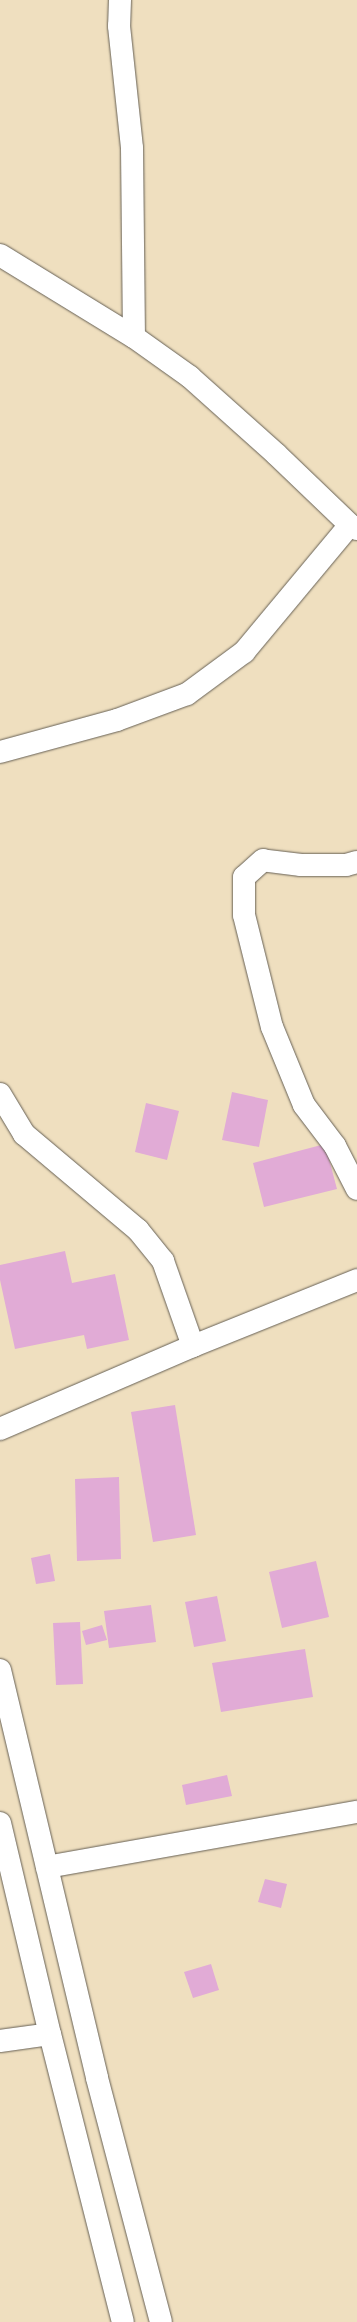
<!DOCTYPE html>
<style>
body{margin:0}
#map{position:relative;width:357px;height:2322px;overflow:hidden;background:#efdfbf;font-family:"Balsamiq Sans",sans-serif}
div>[style]{position:absolute}
[style*='--x']{left:calc(var(--x)*1px);top:calc(var(--y)*1px);width:calc(var(--w)*1px);rotate:calc(var(--a)*1deg)}
.building>*{inset:0;background:#e1abd6}
.roads{filter:drop-shadow(0 0 1px #666055) drop-shadow(0 0 1px #666055)}
.minor>*{height:22px;margin:-11px;padding:0 11px;transform-origin:11px;border-radius:11px;background:#fff}
.tertiary>*{height:22px;margin:-11px;padding:0 11px;transform-origin:11px;border-radius:11px;background:#fff}
.primary>*{height:22px;margin:-11px;padding:0 11px;transform-origin:11px;border-radius:11px;background:#fff}
span{translate:-50% -50%;white-space:nowrap;text-align:center;line-height:1.15;-webkit-text-stroke:3px #fbf7ec;paint-order:stroke}
</style>
<div id="map">
<div class="building">
<i style="clip-path:polygon(232px 1092px,268px 1100px,259px 1147px,222px 1140px)"></i>
<i style="clip-path:polygon(146px 1103px,179px 1111px,167px 1160px,135px 1152px)"></i>
<i style="clip-path:polygon(325px 1144px,337px 1189px,264px 1207px,253px 1163px)"></i>
<i style="clip-path:polygon(65px 1251px,72px 1283px,115px 1274px,129px 1340px,87px 1349px,84px 1335px,15px 1349px,0 1280px,0 1265px)"></i>
<i style="clip-path:polygon(175px 1405px,196px 1535px,153px 1542px,131px 1412px)"></i>
<i style="clip-path:polygon(119px 1477px,121px 1559px,77px 1561px,75px 1479px)"></i>
<i style="clip-path:polygon(50px 1554px,55px 1581px,36px 1584px,31px 1558px)"></i>
<i style="clip-path:polygon(316px 1561px,329px 1617px,282px 1628px,269px 1572px)"></i>
<i style="clip-path:polygon(217px 1596px,226px 1641px,194px 1647px,185px 1602px)"></i>
<i style="clip-path:polygon(151px 1605px,156px 1642px,109px 1648px,104px 1611px)"></i>
<i style="clip-path:polygon(80px 1622px,83px 1684px,56px 1685px,53px 1623px)"></i>
<i style="clip-path:polygon(102px 1625px,107px 1640px,86px 1645px,82px 1631px)"></i>
<i style="clip-path:polygon(305px 1649px,313px 1697px,221px 1712px,212px 1663px)"></i>
<i style="clip-path:polygon(227px 1775px,232px 1796px,186px 1805px,182px 1785px)"></i>
<i style="clip-path:polygon(265px 1879px,287px 1884px,281px 1908px,258px 1902px)"></i>
<i style="clip-path:polygon(211px 1964px,219px 1990px,193px 1998px,184px 1972px)"></i>
</div>
<div class="roads">
<div class="minor">
<i style="--x:120;--y:0;--w:26;--a:92"></i>
<i style="--x:119;--y:26;--w:123;--a:83.9"></i>
<i style="--x:132;--y:148;--w:189;--a:89.4"></i>
<i style="--x:0;--y:255;--w:157;--a:31.5"></i>
<i style="--x:134;--y:337;--w:69;--a:35.5"></i>
<i style="--x:190;--y:377;--w:115;--a:41.8"></i>
<i style="--x:276;--y:454;--w:103;--a:43.8"></i>
<i style="--x:350;--y:525;--w:8;--a:30"></i>
<i style="--x:0;--y:752;--w:121;--a:-15.3"></i>
<i style="--x:117;--y:720;--w:75;--a:-20.4"></i>
<i style="--x:187;--y:694;--w:71;--a:-36.4"></i>
<i style="--x:244;--y:652;--w:165;--a:-50.2"></i>
<i style="--x:357;--y:862;--w:11;--a:165"></i>
<i style="--x:346;--y:865;--w:45;--a:180"></i>
<i style="--x:301;--y:865;--w:38;--a:-173"></i>
<i style="--x:263;--y:860;--w:25;--a:138"></i>
<i style="--x:244;--y:877;--w:38;--a:90"></i>
<i style="--x:244;--y:915;--w:115;--a:76"></i>
<i style="--x:272;--y:1027;--w:84;--a:67.7"></i>
<i style="--x:304;--y:1105;--w:51;--a:52.9"></i>
<i style="--x:335;--y:1146;--w:48;--a:62.9"></i>
<i style="--x:0;--y:1094;--w:47;--a:59"></i>
<i style="--x:24;--y:1134;--w:149;--a:40.1"></i>
<i style="--x:138;--y:1230;--w:40;--a:51"></i>
<i style="--x:163;--y:1261;--w:90;--a:70.6"></i>
<i style="--x:47;--y:1867;--w:315;--a:-10.1"></i>
<i style="--x:0;--y:2041;--w:50;--a:-8"></i>
</div>
<div class="tertiary">
<i style="--x:0;--y:1429;--w:210;--a:-23.3"></i>
<i style="--x:193;--y:1346;--w:177;--a:-21.9"></i>
</div>
<div class="primary">
<i style="--x:0;--y:1670;--w:419;--a:76.6"></i>
<i style="--x:97;--y:2078;--w:252;--a:75.3"></i>
<i style="--x:0;--y:1823;--w:217;--a:76.7"></i>
<i style="--x:50;--y:2034;--w:297;--a:75.8"></i>
</div>
</div>
</div>
